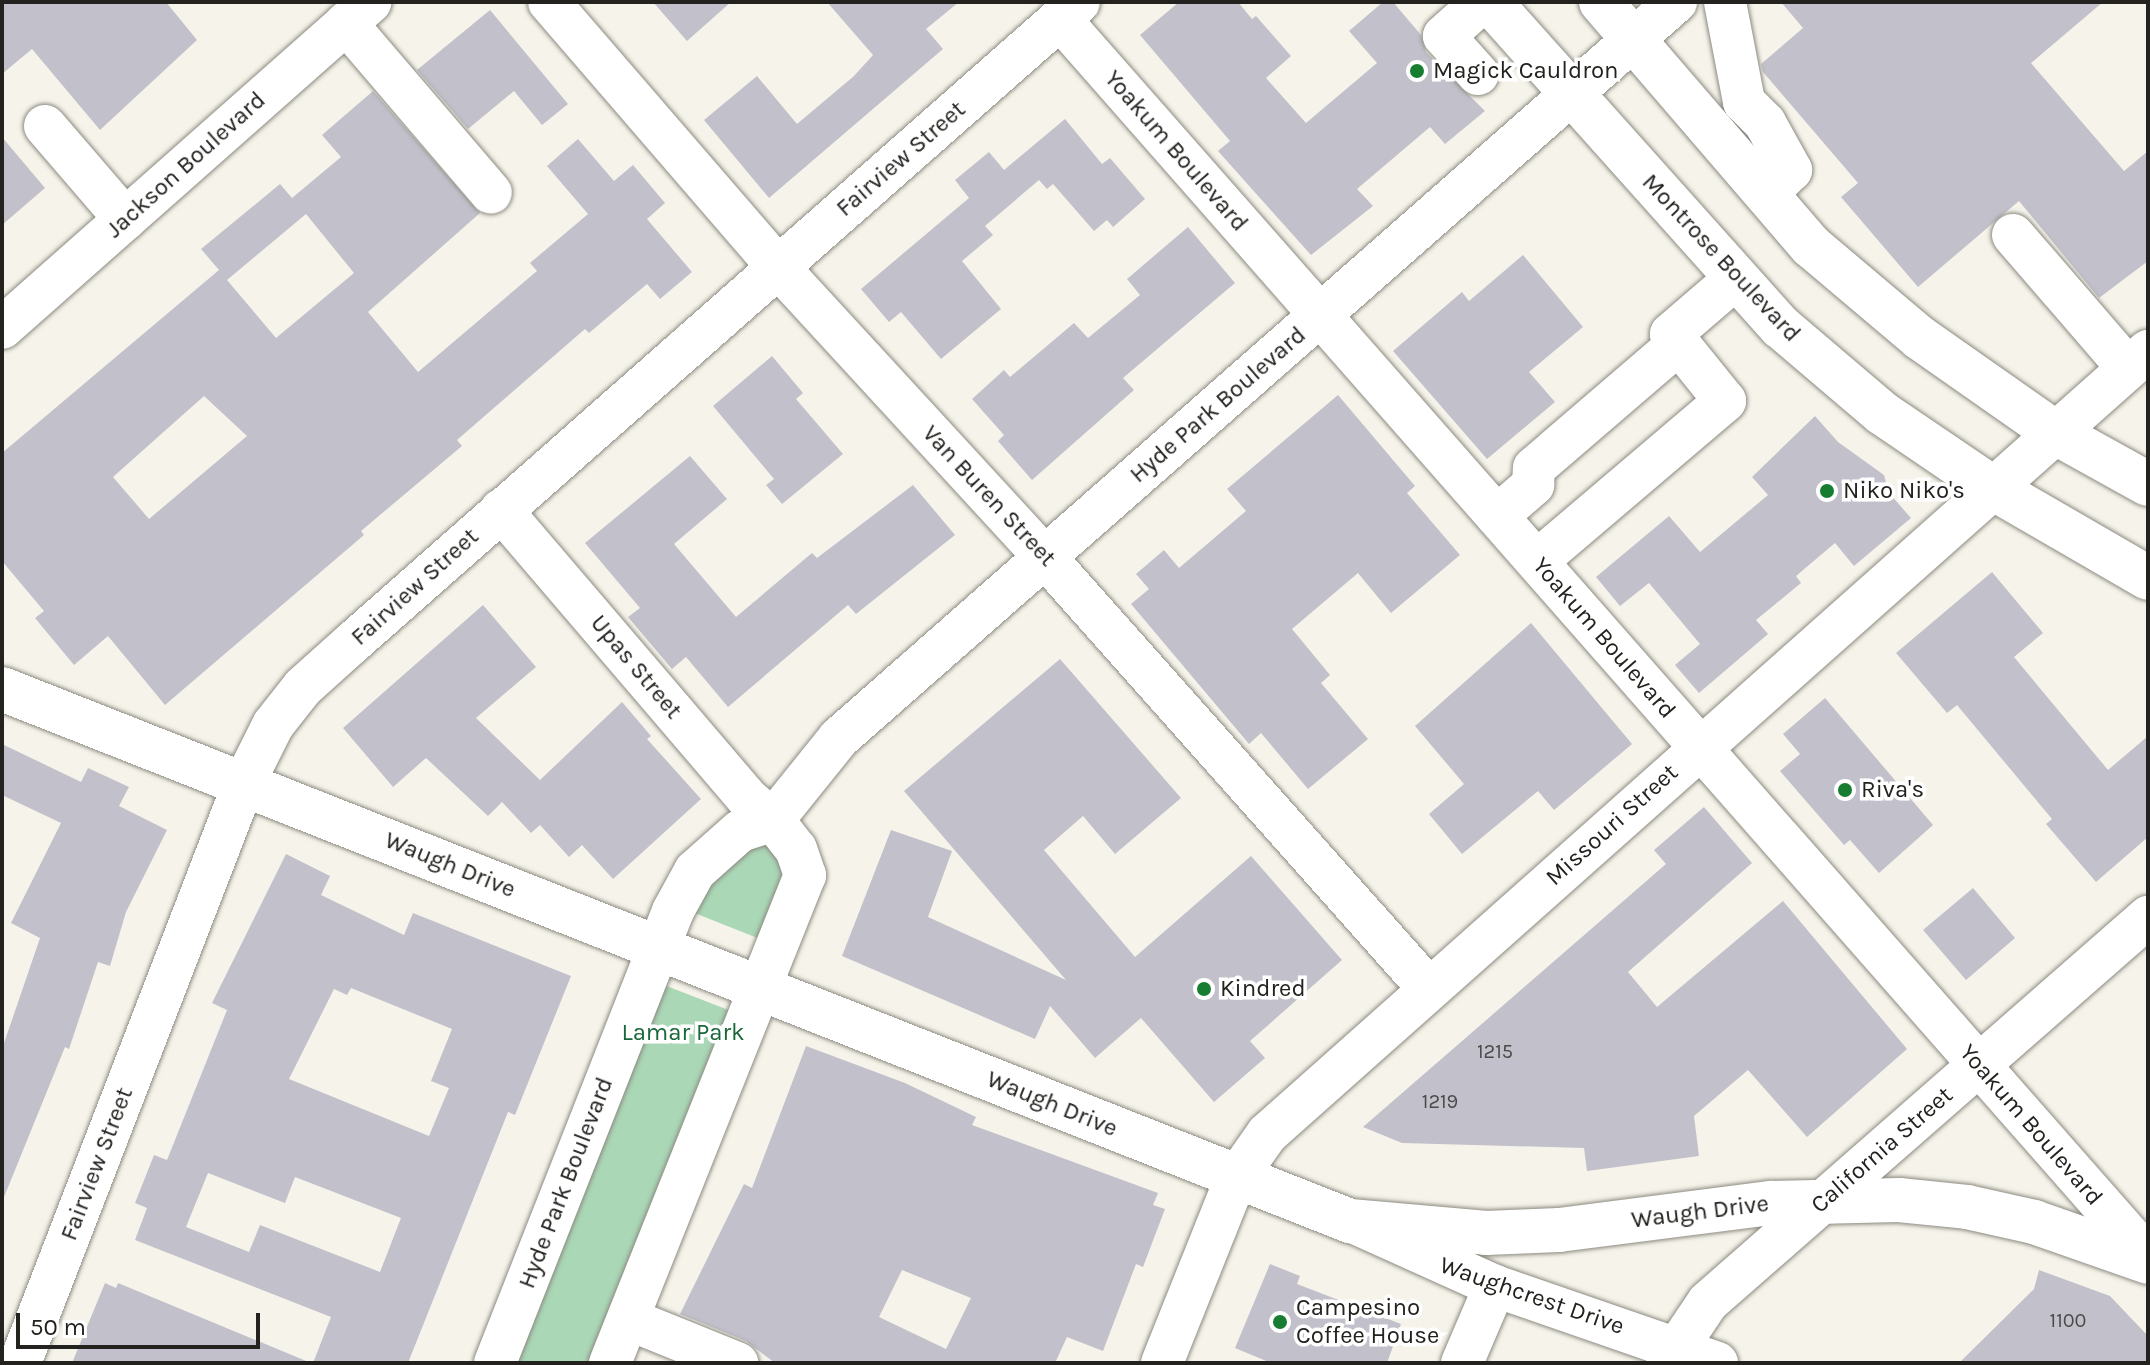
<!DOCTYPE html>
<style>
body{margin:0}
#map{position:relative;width:2150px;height:1365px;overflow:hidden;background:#f6f4ea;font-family:Karla,sans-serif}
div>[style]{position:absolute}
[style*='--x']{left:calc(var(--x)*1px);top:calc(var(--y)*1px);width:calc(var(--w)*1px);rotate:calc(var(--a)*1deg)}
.green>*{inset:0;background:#aad7b6}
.building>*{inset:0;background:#c2c0ca}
.roads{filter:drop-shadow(0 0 2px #8c8a81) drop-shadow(0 0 2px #8c8a81)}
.minor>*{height:42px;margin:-21px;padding:0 21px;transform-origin:21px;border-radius:21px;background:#fff}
.major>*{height:44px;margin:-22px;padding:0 22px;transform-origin:22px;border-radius:22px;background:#fff}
.dots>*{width:22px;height:22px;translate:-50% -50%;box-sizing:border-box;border:4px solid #fff;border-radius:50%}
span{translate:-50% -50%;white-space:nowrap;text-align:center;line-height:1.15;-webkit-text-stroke:7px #fff;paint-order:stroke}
.number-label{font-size:20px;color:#4b4a4a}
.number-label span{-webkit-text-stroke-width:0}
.poi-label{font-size:24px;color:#23221f}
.left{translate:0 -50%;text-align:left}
.street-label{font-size:24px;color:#23221f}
.park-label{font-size:24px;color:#1a673a}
.frame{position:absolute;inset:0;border:4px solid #23221f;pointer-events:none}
.scale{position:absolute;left:16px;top:1313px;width:244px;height:36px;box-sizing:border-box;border:4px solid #23221f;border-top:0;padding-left:10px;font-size:24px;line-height:28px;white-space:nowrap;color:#23221f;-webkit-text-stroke:6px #fff;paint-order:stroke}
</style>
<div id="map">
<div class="green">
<i style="clip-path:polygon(748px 839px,770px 845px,788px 871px,760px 939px,692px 912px,707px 878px)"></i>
<i style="clip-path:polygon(664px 985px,731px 1011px,591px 1363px,514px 1363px)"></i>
</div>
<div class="building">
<i style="clip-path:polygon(2px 2px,166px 2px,197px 40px,100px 130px,32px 49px,2px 74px)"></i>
<i style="clip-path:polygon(653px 2px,731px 2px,687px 41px)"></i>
<i style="clip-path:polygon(827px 2px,959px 2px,926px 29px,943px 49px,769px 198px,704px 120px,757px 76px,797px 124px,854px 76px,873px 55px)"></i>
<i style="clip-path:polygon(1179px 2px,1238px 2px,1252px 19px,1256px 16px,1291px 56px,1266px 78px,1306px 123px,1377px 63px,1349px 31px,1383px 2px,1393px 2px,1421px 35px,1426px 52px,1485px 111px,1445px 144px,1430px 127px,1357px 189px,1373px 206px,1311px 255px,1218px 151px,1230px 141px,1140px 35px)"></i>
<i style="clip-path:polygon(1781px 2px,2103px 2px,2031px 63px,2124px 171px,2148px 151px,2148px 261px,2099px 298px,2019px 201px,1918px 287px,1841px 197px,1858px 183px,1763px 72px,1761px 64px,1803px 28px)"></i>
<i style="clip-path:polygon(490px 10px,568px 104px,542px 125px,514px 91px,468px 129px,417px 70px)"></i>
<i style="clip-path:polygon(evenodd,373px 91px,480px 213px,368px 312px,418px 372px,537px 271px,530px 263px,588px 214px,547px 166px,578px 139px,614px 181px,633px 165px,665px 203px,647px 219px,692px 272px,660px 299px,647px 284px,589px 333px,585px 329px,457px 440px,462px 446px,361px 531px,364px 535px,165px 705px,108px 636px,74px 665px,35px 618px,44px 611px,2px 561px,2px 453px,219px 270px,201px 249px,280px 184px,292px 198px,341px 157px,322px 135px,373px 91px,306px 214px,354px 273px,276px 338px,227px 280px,306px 214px,373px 91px,204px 396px,247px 436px,149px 519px,113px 477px,204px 396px)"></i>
<i style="clip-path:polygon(1065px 119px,1102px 164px,1110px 158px,1145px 199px,1113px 227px,1107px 220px,1094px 231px,1053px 184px,1047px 189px,1039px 180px,985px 226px,993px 235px,962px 261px,1001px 309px,941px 359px,901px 312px,889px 322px,861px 289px,969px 198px,955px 180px,989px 152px,1004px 170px)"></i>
<i style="clip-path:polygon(2px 137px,45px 188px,2px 225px)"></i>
<i style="clip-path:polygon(1188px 227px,1235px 283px,1123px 378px,1134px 390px,1032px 480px,998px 441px,1004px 435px,972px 399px,1004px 370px,1010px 377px,1074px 323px,1088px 338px,1140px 295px,1127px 279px)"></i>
<i style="clip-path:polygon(1523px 255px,1583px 327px,1529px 372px,1555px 402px,1487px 459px,1393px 351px,1462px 292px,1469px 301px)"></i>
<i style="clip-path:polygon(772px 356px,803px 393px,796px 399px,843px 454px,782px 504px,766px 485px,774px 479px,713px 406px)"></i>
<i style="clip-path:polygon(1338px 395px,1415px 486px,1407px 493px,1460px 555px,1391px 613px,1358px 573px,1292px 629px,1330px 675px,1321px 683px,1368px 739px,1308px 789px,1261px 733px,1249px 744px,1131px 604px,1149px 589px,1136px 574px,1164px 550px,1179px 568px,1246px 511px,1227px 489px)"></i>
<i style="clip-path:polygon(1815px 416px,1838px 442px,1884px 475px,1889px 493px,1911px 518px,1854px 566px,1835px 543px,1796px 576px,1801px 583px,1756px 620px,1768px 634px,1699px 693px,1675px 665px,1700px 644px,1649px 583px,1620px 606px,1596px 577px,1669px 516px,1700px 552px,1768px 495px,1752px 477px)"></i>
<i style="clip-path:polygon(690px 456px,727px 499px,674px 544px,736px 617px,812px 553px,817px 558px,913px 485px,955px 535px,856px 614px,848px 605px,728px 707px,686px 657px,672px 669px,628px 617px,640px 608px,585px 543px)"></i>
<i style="clip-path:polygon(1992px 572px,2043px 633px,2014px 657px,2108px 770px,2148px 736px,2148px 837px,2096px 882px,2046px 824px,2052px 819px,1957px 705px,1947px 713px,1896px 653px)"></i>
<i style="clip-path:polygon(483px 605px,536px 667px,476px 718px,540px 780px,622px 702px,651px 736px,647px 739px,701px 799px,613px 879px,582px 845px,569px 857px,540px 825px,531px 833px,502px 802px,488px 816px,426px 758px,393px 787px,343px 728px)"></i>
<i style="clip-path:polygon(1531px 623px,1632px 744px,1554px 810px,1538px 791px,1462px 854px,1429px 814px,1464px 784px,1415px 726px)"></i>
<i style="clip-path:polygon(1060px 659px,1181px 798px,1115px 854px,1083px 816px,1044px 850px,1135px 957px,1251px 856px,1342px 960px,1250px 1041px,1265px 1058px,1214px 1102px,1141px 1018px,1095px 1058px,1050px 1006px,1035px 1039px,842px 956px,891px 830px,952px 851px,928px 917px,1066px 980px,904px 791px)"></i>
<i style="clip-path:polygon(1825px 698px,1933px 825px,1879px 873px,1850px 840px,1844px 845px,1780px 771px,1800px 754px,1783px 734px)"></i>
<i style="clip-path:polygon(2px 744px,81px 782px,88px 768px,129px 787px,119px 806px,167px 830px,126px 912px,110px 966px,98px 962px,69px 1049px,65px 1047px,2px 1202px,2px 1049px,40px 938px,11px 923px,61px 823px,2px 795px)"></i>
<i style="clip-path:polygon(1704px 807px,1752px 863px,1628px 972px,1657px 1007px,1783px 901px,1907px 1049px,1807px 1137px,1748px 1070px,1694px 1116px,1699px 1156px,1587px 1171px,1584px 1148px,1402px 1143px,1363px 1127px,1666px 864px,1654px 850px)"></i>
<i style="clip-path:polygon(evenodd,286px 854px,330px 876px,321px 895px,404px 935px,413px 913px,571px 976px,515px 1115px,508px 1112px,408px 1363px,313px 1363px,331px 1317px,135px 1240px,147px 1208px,135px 1203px,154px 1155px,167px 1160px,227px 1010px,212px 1003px,286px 854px,351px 988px,452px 1029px,431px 1081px,449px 1088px,429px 1136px,289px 1079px,334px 989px,347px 995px,351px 988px,286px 854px,208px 1173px,285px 1203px,295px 1177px,401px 1218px,380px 1272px,260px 1225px,249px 1252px,186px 1227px,208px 1173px)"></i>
<i style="clip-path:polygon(1973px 888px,2015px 938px,1966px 980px,1923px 930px)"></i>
<i style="clip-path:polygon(evenodd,806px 1046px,905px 1083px,976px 1117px,972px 1125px,1158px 1193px,1153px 1205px,1165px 1209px,1143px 1267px,1136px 1264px,1103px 1351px,1067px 1337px,1055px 1363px,775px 1363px,746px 1341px,680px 1314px,744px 1184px,752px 1188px,806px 1046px,902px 1270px,971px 1298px,946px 1349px,879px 1317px,902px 1270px)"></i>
<i style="clip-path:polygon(1270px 1264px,1300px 1276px,1297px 1284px,1401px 1324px,1387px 1363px,1271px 1363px,1235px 1348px)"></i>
<i style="clip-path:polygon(2039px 1270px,2110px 1296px,2148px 1336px,2148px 1363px,1959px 1363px,2034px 1289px)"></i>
<i style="clip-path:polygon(105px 1283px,116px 1288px,118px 1283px,311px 1363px,72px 1363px)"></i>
</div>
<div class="roads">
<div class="minor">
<i style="--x:549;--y:2;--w:350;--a:49.2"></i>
<i style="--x:778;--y:267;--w:393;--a:47.4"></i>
<i style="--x:1044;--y:556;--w:579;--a:48.36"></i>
<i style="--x:1725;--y:2;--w:102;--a:79.2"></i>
<i style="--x:1744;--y:102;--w:30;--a:45"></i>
<i style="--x:1765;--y:123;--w:54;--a:61"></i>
<i style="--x:1791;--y:170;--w:35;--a:136"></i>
<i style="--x:1060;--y:19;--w:1648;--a:48.69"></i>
<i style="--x:346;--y:23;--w:223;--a:49.5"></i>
<i style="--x:1478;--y:74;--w:51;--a:-131.8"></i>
<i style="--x:1444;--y:36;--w:51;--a:-41.8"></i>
<i style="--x:45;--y:126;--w:123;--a:49.3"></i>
<i style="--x:2013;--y:235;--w:176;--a:49.2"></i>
<i style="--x:2;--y:328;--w:492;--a:-41.5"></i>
<i style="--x:501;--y:510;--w:380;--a:49.5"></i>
<i style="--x:748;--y:799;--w:33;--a:40"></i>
<i style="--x:773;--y:820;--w:37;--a:52"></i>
<i style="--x:796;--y:849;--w:28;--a:71"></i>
<i style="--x:805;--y:875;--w:526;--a:111.78"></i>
<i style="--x:1497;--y:516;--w:48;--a:-40.7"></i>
<i style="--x:1533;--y:485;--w:17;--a:-87"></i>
<i style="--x:1534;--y:468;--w:187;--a:-40.7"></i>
<i style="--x:1537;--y:561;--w:247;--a:-40.4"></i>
<i style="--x:1725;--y:401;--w:86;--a:-128.9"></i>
<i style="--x:1671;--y:334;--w:84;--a:-40.7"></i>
<i style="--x:1353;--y:1222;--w:156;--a:24.3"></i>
<i style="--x:1495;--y:1286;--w:235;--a:19.1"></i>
<i style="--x:628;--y:1319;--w:118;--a:22"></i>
<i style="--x:20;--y:1363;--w:622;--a:-68.88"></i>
<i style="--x:244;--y:783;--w:65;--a:-63.4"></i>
<i style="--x:273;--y:725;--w:48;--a:-51.7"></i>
<i style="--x:303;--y:687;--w:66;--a:-41.9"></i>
<i style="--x:352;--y:643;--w:969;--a:-41.4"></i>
<i style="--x:495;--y:1363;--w:486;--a:-68.5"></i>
<i style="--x:673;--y:911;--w:46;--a:-61.2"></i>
<i style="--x:695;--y:871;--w:60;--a:-41.6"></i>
<i style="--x:740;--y:831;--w:35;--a:-18"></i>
<i style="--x:773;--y:820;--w:105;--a:-51.2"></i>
<i style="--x:839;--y:738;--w:1115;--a:-41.33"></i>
<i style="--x:1162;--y:1363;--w:199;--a:-68.2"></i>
<i style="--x:1236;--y:1178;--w:54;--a:-54.8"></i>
<i style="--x:1267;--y:1134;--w:1179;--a:-41.63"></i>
<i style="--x:1462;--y:1363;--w:84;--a:-66.8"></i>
<i style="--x:1667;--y:1363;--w:73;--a:-56.1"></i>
<i style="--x:1708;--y:1302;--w:585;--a:-41.19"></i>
</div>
<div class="major">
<i style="--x:1490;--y:2;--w:436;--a:48.2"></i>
<i style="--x:1781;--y:327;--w:133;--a:40.4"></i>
<i style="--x:1882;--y:413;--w:132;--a:34.2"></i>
<i style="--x:1991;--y:487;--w:181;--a:30.1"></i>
<i style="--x:1601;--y:2;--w:322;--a:49.3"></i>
<i style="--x:1811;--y:246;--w:143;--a:40.2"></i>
<i style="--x:1920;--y:338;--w:164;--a:35"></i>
<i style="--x:2054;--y:432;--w:107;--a:29"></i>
<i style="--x:2;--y:689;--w:1449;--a:21.54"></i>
<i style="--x:1350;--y:1221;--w:137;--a:5"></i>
<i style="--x:1486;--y:1233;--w:73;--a:-2.4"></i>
<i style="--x:1559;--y:1230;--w:214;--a:-7.3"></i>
<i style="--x:1771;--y:1203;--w:128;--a:-1.3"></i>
<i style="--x:1899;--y:1200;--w:68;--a:5.9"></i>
<i style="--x:1967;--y:1207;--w:69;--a:12.6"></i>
<i style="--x:2034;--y:1222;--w:121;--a:19.3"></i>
</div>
</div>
<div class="dots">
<i style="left:1417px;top:71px;background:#177e31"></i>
<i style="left:1827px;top:491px;background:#177e31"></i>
<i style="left:1845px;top:790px;background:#177e31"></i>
<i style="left:1204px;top:989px;background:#177e31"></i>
<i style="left:1280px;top:1322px;background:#177e31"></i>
</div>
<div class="number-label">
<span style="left:1495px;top:1051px">1215</span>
<span style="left:1440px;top:1101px">1219</span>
<span style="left:2068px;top:1320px">1100</span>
</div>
<div class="poi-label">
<span class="left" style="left:1433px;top:71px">Magick Cauldron</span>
<span class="left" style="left:1843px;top:491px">Niko Niko's</span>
<span class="left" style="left:1861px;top:790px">Riva's</span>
<span class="left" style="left:1220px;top:989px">Kindred</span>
<span class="left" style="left:1296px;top:1322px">Campesino<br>Coffee House</span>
</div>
<div class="street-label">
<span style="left:1176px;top:151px;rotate:49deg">Yoakum Boulevard</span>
<span style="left:901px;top:159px;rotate:-41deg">Fairview Street</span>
<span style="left:186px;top:165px;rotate:-42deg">Jackson Boulevard</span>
<span style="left:1721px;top:258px;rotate:47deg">Montrose Boulevard</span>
<span style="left:1218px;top:405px;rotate:-41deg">Hyde Park Boulevard</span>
<span style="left:989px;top:496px;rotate:47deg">Van Buren Street</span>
<span style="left:415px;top:587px;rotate:-42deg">Fairview Street</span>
<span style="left:1604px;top:638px;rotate:49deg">Yoakum Boulevard</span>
<span style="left:636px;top:667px;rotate:50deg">Upas Street</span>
<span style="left:1612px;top:825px;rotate:-42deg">Missouri Street</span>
<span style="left:450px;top:865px;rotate:22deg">Waugh Drive</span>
<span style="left:1052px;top:1104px;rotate:22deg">Waugh Drive</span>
<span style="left:2031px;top:1125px;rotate:49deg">Yoakum Boulevard</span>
<span style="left:1882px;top:1150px;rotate:-41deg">California Street</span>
<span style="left:97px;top:1164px;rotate:-69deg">Fairview Street</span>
<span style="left:566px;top:1183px;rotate:-69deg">Hyde Park Boulevard</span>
<span style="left:1700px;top:1212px;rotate:-7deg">Waugh Drive</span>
<span style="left:1532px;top:1296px;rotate:19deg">Waughcrest Drive</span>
</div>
<div class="park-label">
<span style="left:683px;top:1033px">Lamar Park</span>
</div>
<div class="frame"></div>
<div class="scale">50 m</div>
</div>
